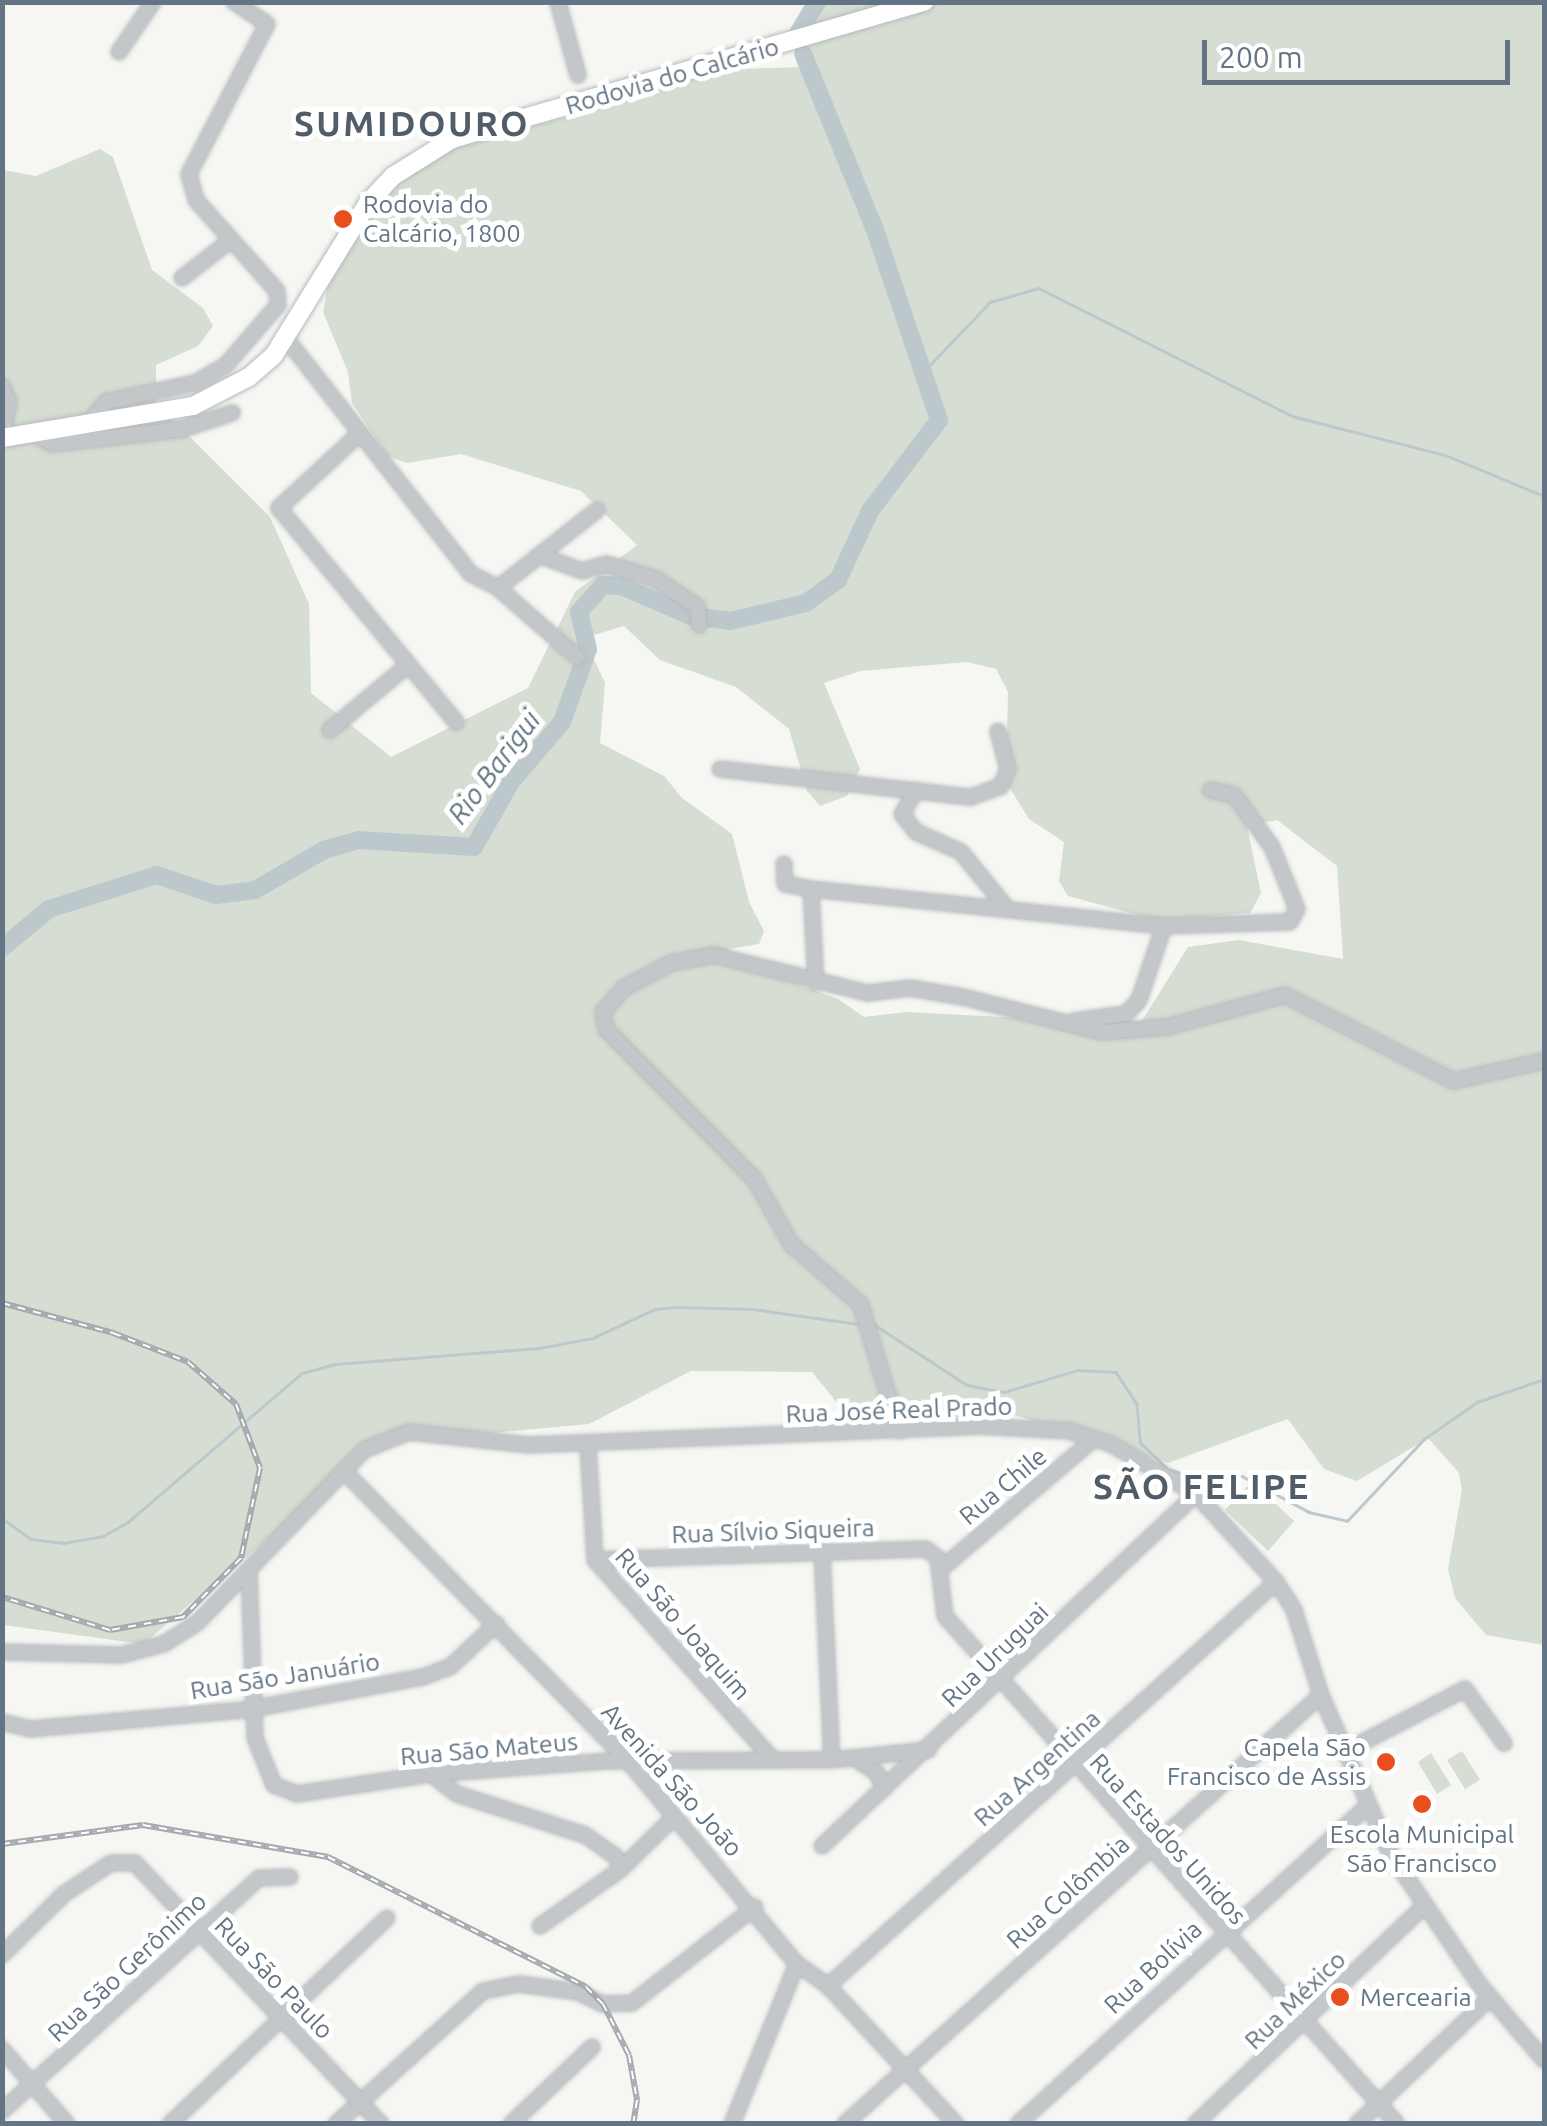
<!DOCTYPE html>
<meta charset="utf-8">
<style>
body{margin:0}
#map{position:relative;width:1547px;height:2126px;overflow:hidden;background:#f6f6f2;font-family:Ubuntu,sans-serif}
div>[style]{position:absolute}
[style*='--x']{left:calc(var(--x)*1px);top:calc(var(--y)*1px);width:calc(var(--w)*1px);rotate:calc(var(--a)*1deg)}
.green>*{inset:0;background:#d6ddd2}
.stream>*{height:2.5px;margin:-1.25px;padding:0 1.25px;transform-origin:1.25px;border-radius:1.25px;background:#bcc8cc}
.river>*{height:18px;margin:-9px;padding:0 9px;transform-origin:9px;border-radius:9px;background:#bcc8cc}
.roads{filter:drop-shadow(0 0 2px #b6babe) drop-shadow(0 0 2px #b6babe)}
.minor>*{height:14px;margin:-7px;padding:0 7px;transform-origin:7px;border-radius:7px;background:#c3c7ca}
.major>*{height:18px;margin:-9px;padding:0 9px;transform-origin:9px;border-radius:9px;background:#fff}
.rail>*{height:6px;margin-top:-3px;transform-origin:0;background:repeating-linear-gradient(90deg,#fff 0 8px,#a3a9af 0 16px);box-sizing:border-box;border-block:2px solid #a3a9af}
.dots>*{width:28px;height:28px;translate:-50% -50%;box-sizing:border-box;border:5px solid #fff;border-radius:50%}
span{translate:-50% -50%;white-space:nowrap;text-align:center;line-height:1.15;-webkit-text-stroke:10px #fff;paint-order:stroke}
.street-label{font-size:25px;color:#637584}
.poi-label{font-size:25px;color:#637584}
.left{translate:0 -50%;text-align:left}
.right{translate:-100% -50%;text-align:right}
.water-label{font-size:28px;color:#5f7781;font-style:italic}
.district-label{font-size:35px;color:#515e69;font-weight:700;letter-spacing:2.5px}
.frame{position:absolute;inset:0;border:5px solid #637584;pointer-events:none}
.scale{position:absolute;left:1202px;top:40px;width:308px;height:45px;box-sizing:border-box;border:5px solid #637584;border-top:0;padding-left:12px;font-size:30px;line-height:35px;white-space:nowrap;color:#637584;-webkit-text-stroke:8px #fff;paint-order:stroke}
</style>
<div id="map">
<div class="green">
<i style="clip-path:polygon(evenodd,815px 3px,1544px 3px,1544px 1645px,1486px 1635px,1455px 1598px,1448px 1569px,1462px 1490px,1459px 1473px,1428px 1438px,1357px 1481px,1324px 1469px,1288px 1419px,1168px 1463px,1011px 1414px,855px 1425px,812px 1372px,691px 1371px,589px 1424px,382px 1443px,143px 1644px,3px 1625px,3px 170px,36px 176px,100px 149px,113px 157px,152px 270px,203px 308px,213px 326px,198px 346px,156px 365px,156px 403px,270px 517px,309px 604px,311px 693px,391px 757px,528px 688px,575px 592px,637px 545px,581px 491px,461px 454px,407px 463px,388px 456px,352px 403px,348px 372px,323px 312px,329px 280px,377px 198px,440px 150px,597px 109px,616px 96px,703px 70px,805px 67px,815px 3px,624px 626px,660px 660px,736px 687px,789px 729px,807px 791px,820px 806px,847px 796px,860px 769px,824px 683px,860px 671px,967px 662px,996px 669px,1008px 692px,1006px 782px,1029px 819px,1064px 842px,1059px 881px,1068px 896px,1156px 920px,1250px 913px,1261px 893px,1247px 826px,1277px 820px,1337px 866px,1343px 959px,1239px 940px,1188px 947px,1140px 1024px,906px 1012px,864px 1017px,838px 999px,747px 966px,728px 949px,759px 944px,764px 931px,749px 902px,732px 834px,682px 798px,664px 776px,600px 743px,605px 683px,584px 638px,624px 626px)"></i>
<i style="clip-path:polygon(1252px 1481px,1294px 1521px,1268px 1551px,1225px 1510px)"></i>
<i style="clip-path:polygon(1462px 1751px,1480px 1780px,1465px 1789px,1447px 1760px)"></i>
<i style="clip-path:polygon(1431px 1753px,1451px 1785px,1437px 1794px,1418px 1762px)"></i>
</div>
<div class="stream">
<i style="--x:926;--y:369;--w:93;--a:-46.3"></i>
<i style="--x:990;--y:302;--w:51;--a:-15.9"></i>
<i style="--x:1039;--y:288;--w:284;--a:26.8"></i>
<i style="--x:1292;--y:416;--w:158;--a:14.3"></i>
<i style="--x:1445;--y:455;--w:107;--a:22.5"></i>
<i style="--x:872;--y:1323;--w:113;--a:33.1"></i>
<i style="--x:967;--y:1385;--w:38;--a:11"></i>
<i style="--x:1004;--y:1392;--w:77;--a:-16.6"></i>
<i style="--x:1078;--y:1370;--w:38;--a:3"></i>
<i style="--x:1116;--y:1372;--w:38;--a:57"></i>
<i style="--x:1137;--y:1404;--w:38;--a:85"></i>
<i style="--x:1140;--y:1442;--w:39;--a:44"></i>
<i style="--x:1168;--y:1469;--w:38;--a:17"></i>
<i style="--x:1204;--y:1480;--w:38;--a:-6"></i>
<i style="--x:1242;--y:1476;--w:76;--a:28.2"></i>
<i style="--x:1309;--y:1512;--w:39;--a:13"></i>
<i style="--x:1347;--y:1521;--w:112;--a:-46.8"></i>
<i style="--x:1424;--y:1439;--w:65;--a:-34.9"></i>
<i style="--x:1477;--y:1402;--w:71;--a:-18.9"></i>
<i style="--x:2;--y:1518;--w:36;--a:36"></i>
<i style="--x:31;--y:1539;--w:32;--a:7"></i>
<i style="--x:63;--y:1543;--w:41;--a:-9.9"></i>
<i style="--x:103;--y:1536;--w:29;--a:-29"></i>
<i style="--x:128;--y:1522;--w:229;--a:-40.6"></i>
<i style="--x:302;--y:1373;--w:35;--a:-15"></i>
<i style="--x:336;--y:1364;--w:204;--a:-4.5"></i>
<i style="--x:539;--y:1348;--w:55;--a:-10.5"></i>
<i style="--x:593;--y:1338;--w:68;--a:-25.1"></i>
<i style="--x:655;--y:1309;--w:21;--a:-5"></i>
<i style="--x:676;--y:1307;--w:77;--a:1.5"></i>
<i style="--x:753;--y:1309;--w:106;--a:8.1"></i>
</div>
<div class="river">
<i style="--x:799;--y:32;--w:35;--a:-59"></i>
<i style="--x:2;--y:948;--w:61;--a:-39.7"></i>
<i style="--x:49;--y:909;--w:113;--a:-17.5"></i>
<i style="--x:157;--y:875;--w:62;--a:18.7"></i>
<i style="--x:216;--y:895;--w:39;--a:-7"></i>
<i style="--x:255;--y:890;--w:80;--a:-30.1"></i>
<i style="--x:324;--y:850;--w:35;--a:-16"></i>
<i style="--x:358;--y:840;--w:116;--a:3.5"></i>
<i style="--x:474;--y:847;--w:75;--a:-60.4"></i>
<i style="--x:511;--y:782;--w:79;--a:-49.6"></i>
<i style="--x:562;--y:722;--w:77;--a:-70.4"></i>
<i style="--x:588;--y:649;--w:38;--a:-104"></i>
<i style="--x:579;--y:612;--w:36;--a:-48"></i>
<i style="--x:603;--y:585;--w:18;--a:3"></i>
<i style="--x:621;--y:586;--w:76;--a:23.2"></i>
<i style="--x:691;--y:616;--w:39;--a:7"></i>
<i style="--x:730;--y:621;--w:78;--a:-13.3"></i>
<i style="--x:806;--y:603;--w:39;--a:-36"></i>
<i style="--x:838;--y:580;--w:76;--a:-65.1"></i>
<i style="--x:870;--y:511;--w:114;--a:-52.8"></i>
<i style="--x:939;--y:420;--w:200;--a:-108.6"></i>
<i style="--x:875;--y:230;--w:190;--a:-112.2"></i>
</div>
<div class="roads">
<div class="minor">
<i style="--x:558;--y:2;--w:76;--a:74.7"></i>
<i style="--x:119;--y:52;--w:60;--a:-55.8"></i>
<i style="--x:182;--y:278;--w:62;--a:-37.8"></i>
<i style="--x:285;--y:337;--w:301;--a:51.9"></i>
<i style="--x:471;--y:574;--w:30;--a:27"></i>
<i style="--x:498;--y:588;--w:105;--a:41.1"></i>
<i style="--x:2;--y:386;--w:17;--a:66"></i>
<i style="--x:9;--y:402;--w:36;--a:101"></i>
<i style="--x:90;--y:421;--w:25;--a:-50"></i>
<i style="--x:106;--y:402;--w:91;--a:-12.1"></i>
<i style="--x:195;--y:383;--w:36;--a:-30"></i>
<i style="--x:226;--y:365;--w:79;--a:-49.1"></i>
<i style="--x:278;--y:305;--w:14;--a:-94"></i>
<i style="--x:277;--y:291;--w:122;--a:-131.7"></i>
<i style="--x:196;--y:200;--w:27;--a:-105"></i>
<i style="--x:189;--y:174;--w:169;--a:-62.5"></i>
<i style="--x:267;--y:24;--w:40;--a:-146"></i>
<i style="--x:32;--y:433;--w:23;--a:29"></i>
<i style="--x:52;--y:444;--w:132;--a:-6.5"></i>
<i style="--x:183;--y:429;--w:52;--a:-18.1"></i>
<i style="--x:358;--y:435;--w:108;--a:137.3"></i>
<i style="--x:279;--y:508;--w:278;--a:50.4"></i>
<i style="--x:539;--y:555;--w:46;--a:20.4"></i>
<i style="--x:582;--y:571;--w:26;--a:-16"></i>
<i style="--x:607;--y:564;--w:51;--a:17"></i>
<i style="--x:656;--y:579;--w:50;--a:33.7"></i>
<i style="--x:698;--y:607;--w:18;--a:87"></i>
<i style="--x:498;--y:588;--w:126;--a:-38.2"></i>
<i style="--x:330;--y:730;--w:102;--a:-39.8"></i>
<i style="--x:720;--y:769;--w:253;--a:6.4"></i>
<i style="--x:971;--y:797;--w:32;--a:-20"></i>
<i style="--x:1001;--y:786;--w:18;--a:-68"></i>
<i style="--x:1008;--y:769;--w:39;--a:-105"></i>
<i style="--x:916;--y:790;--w:28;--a:120"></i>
<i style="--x:902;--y:814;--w:23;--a:52"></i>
<i style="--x:916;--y:832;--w:49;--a:24"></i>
<i style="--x:961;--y:852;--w:70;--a:50.8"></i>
<i style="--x:784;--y:864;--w:20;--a:87"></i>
<i style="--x:785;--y:884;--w:26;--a:11"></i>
<i style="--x:811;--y:889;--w:355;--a:6"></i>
<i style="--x:1164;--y:926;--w:126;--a:-1.8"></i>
<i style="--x:1290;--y:922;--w:15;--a:-62"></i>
<i style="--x:1297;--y:909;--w:67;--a:-112"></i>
<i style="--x:1272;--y:847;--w:64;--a:-126.2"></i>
<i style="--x:1234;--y:795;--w:24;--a:-168"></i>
<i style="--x:811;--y:889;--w:94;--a:87"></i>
<i style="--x:1074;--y:1021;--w:52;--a:-7.7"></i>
<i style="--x:1126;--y:1014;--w:19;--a:-47"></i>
<i style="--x:1139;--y:1000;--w:78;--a:-71.3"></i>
<i style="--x:899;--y:1431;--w:132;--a:-106.8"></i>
<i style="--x:861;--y:1305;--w:93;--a:-138.9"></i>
<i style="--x:791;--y:1244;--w:73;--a:-119.4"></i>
<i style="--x:755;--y:1180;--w:212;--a:-134.6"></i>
<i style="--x:606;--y:1029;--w:17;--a:-100"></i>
<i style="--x:603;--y:1012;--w:32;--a:-49"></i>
<i style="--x:624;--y:988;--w:53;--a:-28"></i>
<i style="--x:671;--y:963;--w:44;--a:-10.5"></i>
<i style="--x:714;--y:955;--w:159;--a:13.9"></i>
<i style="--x:868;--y:993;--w:42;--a:-6.8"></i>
<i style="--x:910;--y:988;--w:54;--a:9.6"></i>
<i style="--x:963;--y:997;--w:143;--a:14.1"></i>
<i style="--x:1102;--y:1032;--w:65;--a:-4.4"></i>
<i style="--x:1167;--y:1027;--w:122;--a:-15.2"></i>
<i style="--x:1285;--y:995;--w:189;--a:27.1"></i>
<i style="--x:1453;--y:1081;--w:93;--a:-12.4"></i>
<i style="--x:588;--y:1445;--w:115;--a:86.5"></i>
<i style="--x:595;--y:1560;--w:268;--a:48.3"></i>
<i style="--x:346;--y:1473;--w:404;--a:45.6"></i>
<i style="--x:629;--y:1762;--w:263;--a:50.3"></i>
<i style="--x:797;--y:1964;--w:38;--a:35"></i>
<i style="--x:828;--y:1986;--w:188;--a:47.2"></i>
<i style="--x:822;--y:1551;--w:209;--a:87.3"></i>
<i style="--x:595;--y:1560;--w:331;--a:-1.9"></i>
<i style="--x:926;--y:1549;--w:15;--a:37"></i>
<i style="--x:938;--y:1558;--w:58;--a:83.1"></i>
<i style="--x:945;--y:1616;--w:680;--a:48.34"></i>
<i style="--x:941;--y:1569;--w:201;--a:-40.4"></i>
<i style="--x:249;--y:1572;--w:166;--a:87.9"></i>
<i style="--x:255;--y:1738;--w:51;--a:68"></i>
<i style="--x:274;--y:1785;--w:25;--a:21"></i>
<i style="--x:297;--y:1794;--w:135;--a:-8.5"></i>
<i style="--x:431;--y:1774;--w:179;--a:-4.2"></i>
<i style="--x:610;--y:1761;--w:222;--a:-0.3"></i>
<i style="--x:832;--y:1760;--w:97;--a:-5.9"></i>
<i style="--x:2;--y:1652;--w:120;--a:1.4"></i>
<i style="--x:122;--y:1655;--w:43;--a:-14.7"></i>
<i style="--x:164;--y:1644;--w:40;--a:-32.9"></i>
<i style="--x:198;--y:1622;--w:239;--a:-46"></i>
<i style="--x:364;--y:1450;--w:48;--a:-21.8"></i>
<i style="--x:409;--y:1432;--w:121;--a:6.2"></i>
<i style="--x:529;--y:1445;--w:449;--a:-2.4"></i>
<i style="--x:978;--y:1426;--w:91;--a:3.1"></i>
<i style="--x:1069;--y:1431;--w:44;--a:17.2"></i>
<i style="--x:1111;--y:1444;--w:99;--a:30.5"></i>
<i style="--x:1196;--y:1494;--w:119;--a:47.7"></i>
<i style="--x:1276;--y:1582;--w:33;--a:57"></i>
<i style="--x:1294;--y:1610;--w:89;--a:72.4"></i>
<i style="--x:1321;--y:1695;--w:172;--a:66.4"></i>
<i style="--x:1390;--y:1853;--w:158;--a:55.8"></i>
<i style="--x:1479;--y:1984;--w:100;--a:49.5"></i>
<i style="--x:2;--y:1722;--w:29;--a:14"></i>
<i style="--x:30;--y:1729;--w:223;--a:-5.1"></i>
<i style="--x:252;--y:1709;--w:174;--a:-10.6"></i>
<i style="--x:423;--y:1677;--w:30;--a:-21"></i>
<i style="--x:451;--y:1666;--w:62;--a:-43"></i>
<i style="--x:1344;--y:1752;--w:136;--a:-27.5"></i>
<i style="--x:1465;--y:1689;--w:67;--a:54.2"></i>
<i style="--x:854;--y:1758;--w:27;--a:33"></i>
<i style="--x:877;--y:1773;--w:17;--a:65"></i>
<i style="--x:431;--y:1774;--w:33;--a:38"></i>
<i style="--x:457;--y:1794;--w:134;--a:17.8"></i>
<i style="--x:585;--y:1835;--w:38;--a:35"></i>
<i style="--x:616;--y:1857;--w:13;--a:67"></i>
<i style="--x:822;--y:1846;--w:514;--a:-43.26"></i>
<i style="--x:540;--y:1926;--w:99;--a:-35.1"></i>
<i style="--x:621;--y:1869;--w:74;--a:-44.5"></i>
<i style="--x:2;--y:1955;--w:87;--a:-44.5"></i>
<i style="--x:64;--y:1894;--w:56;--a:-33.4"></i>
<i style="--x:111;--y:1863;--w:24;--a:0"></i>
<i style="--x:135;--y:1863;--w:359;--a:46.7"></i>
<i style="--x:828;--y:1986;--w:603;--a:-42.04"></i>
<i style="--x:2;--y:2049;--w:99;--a:49.1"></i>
<i style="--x:2;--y:2111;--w:347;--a:-42.2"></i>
<i style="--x:259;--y:1878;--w:31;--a:-2"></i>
<i style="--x:170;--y:2124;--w:299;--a:-43.5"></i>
<i style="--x:336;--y:2124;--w:198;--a:-42.1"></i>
<i style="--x:483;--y:1991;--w:37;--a:-11"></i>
<i style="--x:519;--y:1984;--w:60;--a:7.7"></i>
<i style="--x:578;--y:1992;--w:28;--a:26"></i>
<i style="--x:603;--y:2004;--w:29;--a:-2"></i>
<i style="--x:632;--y:2003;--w:156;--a:-38"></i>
<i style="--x:511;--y:2124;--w:112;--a:-43.5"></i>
<i style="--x:732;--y:2124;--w:173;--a:-67.9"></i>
<i style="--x:845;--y:2124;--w:641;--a:-42.03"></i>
<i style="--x:1018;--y:2124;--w:471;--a:-42.3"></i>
<i style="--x:1195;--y:2124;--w:316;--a:-43.6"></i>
<i style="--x:1357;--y:2124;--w:183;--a:-43.5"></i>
</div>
<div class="major">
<i style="--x:2;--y:438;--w:194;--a:-9.5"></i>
<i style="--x:193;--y:406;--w:63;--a:-27.4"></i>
<i style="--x:249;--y:377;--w:33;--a:-41"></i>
<i style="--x:274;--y:355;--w:179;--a:-58.3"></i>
<i style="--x:368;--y:203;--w:37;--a:-47"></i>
<i style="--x:393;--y:176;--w:70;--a:-32.1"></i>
<i style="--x:452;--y:139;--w:492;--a:-16.2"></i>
</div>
</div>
<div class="rail">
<i style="--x:2;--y:1303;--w:115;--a:15.1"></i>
<i style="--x:113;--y:1333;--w:80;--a:21.1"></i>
<i style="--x:188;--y:1362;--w:64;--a:41.2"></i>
<i style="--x:236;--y:1404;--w:68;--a:69.4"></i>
<i style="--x:260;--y:1468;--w:92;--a:101.9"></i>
<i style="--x:241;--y:1558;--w:83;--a:134.5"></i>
<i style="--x:183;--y:1617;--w:74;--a:169.9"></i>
<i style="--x:110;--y:1630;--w:113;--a:-163"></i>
<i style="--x:2;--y:1844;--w:142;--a:-7.7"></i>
<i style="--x:143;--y:1825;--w:188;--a:9.8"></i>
<i style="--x:328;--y:1857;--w:289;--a:26.7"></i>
<i style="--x:586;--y:1987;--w:24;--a:45"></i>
<i style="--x:603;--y:2004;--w:57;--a:63"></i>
<i style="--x:629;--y:2055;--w:46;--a:79.9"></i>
<i style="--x:637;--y:2100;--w:24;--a:99"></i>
</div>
<div class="dots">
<i style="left:343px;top:219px;background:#e94f1e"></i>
<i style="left:1386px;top:1762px;background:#e94f1e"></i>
<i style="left:1422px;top:1804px;background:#e94f1e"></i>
<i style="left:1340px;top:1997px;background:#e94f1e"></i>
</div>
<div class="street-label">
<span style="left:672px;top:76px;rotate:-16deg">Rodovia do Calcário</span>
<span style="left:899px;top:1410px;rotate:-2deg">Rua José Real Prado</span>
<span style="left:1003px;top:1486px;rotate:-40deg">Rua Chile</span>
<span style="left:773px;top:1531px;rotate:-2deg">Rua Sílvio Siqueira</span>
<span style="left:683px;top:1624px;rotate:49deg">Rua São Joaquim</span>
<span style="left:995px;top:1655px;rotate:-44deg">Rua Uruguai</span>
<span style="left:285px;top:1676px;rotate:-9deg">Rua São Januário</span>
<span style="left:489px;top:1749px;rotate:-5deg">Rua São Mateus</span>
<span style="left:1037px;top:1768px;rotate:-42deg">Rua Argentina</span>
<span style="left:672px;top:1780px;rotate:48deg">Avenida São João</span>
<span style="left:1168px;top:1839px;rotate:48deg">Rua Estados Unidos</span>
<span style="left:1068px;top:1892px;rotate:-42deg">Rua Colômbia</span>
<span style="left:127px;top:1967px;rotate:-43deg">Rua São Gerônimo</span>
<span style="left:1153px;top:1967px;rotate:-43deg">Rua Bolívia</span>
<span style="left:274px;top:1978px;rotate:46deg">Rua São Paulo</span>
<span style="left:1295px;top:2000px;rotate:-44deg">Rua México</span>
</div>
<div class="poi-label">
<span class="left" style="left:363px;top:219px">Rodovia do<br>Calcário, 1800</span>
<span class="right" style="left:1366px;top:1762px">Capela São<br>Francisco de Assis</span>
<span style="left:1422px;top:1849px">Escola Municipal<br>São Francisco</span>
<span class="left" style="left:1360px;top:1997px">Mercearia</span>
</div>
<div class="water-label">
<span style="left:494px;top:767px;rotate:-53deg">Rio Barigui</span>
</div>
<div class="district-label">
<span style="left:412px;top:123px">SUMIDOURO</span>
<span style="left:1202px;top:1486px">SÃO FELIPE</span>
</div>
<div class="frame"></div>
<div class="scale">200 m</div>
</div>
